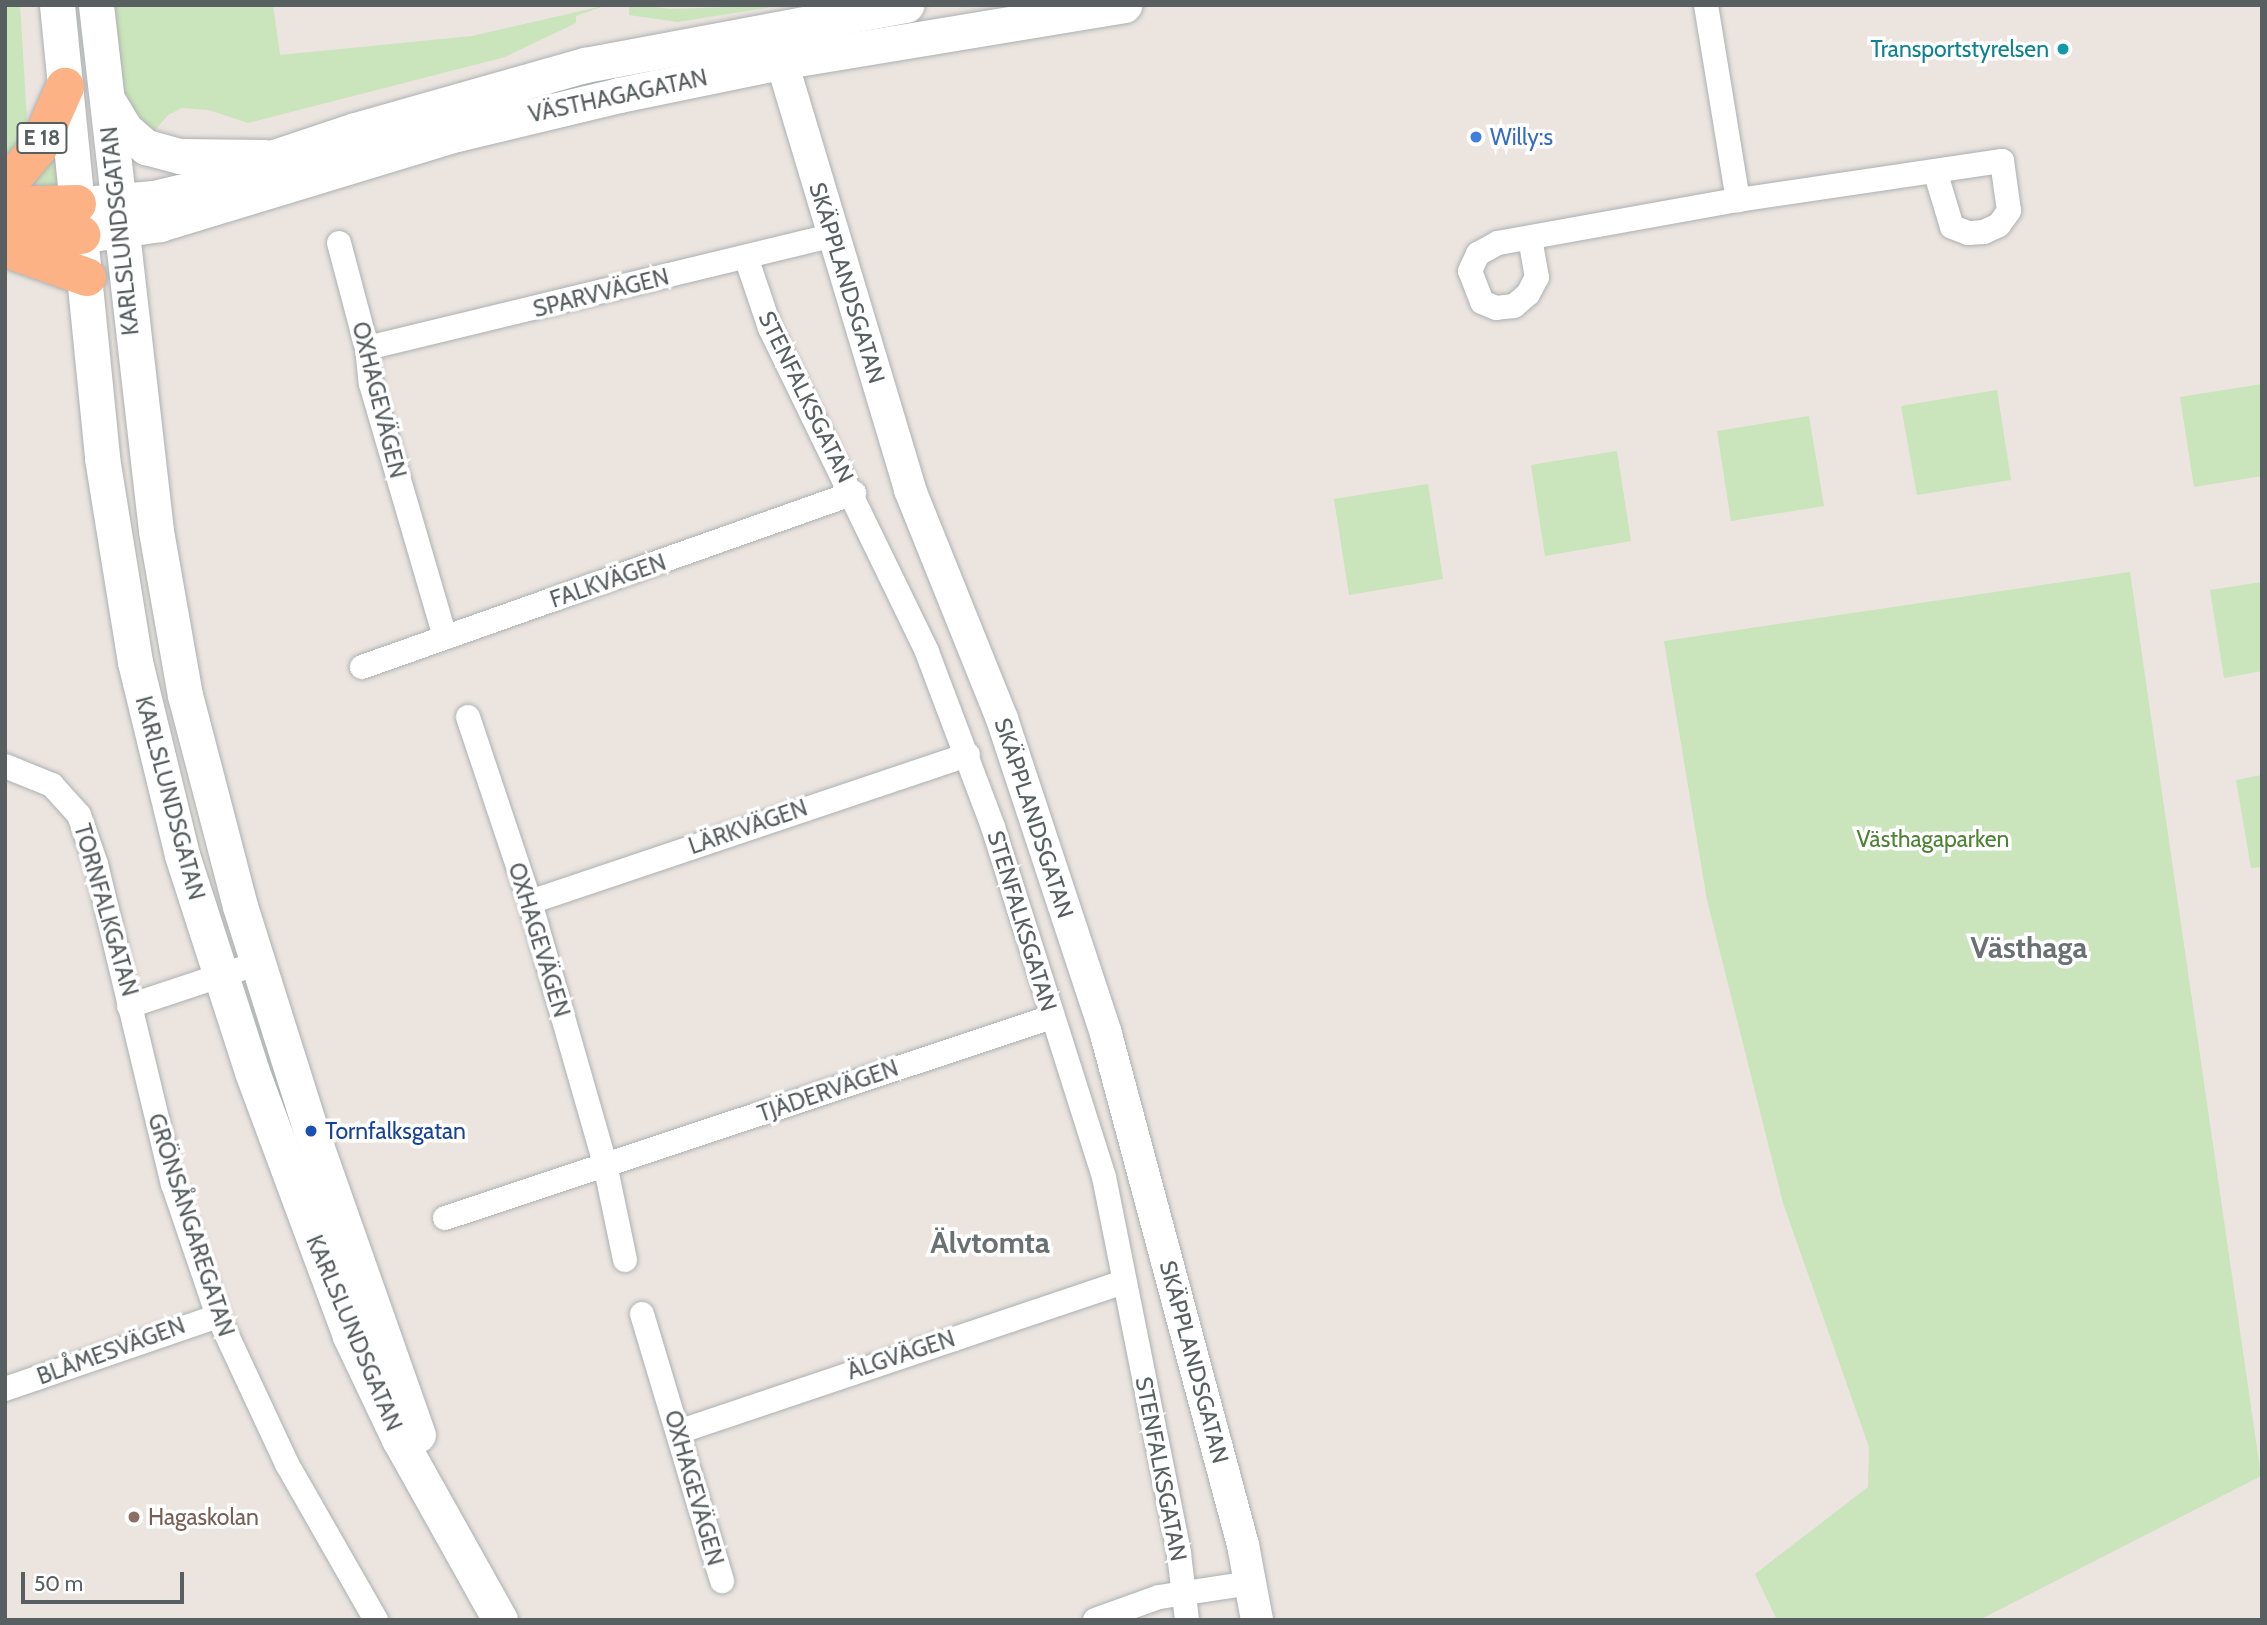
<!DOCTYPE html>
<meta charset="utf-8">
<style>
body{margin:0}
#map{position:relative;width:2267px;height:1625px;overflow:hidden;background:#ebe4df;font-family:Cabin,sans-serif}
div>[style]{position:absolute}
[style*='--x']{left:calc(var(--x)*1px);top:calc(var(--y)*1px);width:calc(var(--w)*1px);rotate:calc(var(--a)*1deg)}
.green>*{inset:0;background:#cae4bb}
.roads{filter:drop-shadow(0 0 2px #abb1b2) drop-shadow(0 0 2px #abb1b2)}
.minor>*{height:24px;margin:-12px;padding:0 12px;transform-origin:12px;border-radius:12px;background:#fff}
.tertiary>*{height:32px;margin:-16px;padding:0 16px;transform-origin:16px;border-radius:16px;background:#fff}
.secondary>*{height:35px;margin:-17.5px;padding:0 17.5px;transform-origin:17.5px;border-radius:17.5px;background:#fff}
.motorway>*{height:38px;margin:-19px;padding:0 19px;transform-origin:19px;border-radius:19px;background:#fcb285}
.dots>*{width:19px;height:19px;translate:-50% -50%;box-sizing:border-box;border:4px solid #fff;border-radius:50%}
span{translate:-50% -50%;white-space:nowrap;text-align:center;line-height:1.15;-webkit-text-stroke:7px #fff;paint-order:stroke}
.shield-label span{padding:2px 5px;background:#fff;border:2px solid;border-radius:5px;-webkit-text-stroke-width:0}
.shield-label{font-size:21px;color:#585f60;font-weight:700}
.culture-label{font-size:23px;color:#0d838f}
.right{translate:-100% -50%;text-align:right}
.street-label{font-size:23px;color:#585f60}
.shop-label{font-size:23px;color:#366cbe}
.left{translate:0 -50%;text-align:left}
.park-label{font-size:23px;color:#4e8334}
.transit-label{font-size:23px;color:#164399}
.education-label{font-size:23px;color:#785e54}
.district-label{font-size:30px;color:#697172;font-weight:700}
.frame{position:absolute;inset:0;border:7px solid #585f60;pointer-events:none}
.scale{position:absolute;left:21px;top:1572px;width:163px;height:32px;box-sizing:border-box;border:4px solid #585f60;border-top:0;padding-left:9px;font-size:21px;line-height:24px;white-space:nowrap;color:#585f60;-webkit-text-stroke:5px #fff;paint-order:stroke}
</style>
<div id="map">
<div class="green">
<i style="clip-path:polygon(5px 5px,20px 5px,27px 120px,12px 151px,5px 155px)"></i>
<i style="clip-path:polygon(114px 5px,273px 5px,280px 55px,472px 36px,607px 5px,576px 16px,576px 23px,505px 57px,248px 123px,209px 110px,182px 108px,168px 115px,151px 135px,130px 114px,121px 86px)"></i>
<i style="clip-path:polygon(629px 5px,674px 9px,784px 5px,678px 22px,629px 15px)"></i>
<i style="clip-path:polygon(52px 140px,62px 193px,13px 197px)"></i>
<i style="clip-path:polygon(2262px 384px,2262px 476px,2194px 487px,2180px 397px)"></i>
<i style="clip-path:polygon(1997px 390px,2011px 480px,1917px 495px,1901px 406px)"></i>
<i style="clip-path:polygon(1809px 416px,1824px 506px,1731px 521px,1717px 431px)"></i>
<i style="clip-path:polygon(1617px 451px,1631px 541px,1545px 556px,1531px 465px)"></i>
<i style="clip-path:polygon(1428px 484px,1443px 579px,1349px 595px,1334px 499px)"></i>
<i style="clip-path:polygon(2130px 572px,2261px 1476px,1979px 1620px,1777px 1620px,1755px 1574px,1868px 1487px,1869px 1447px,1783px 1203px,1707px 900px,1664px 641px)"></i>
<i style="clip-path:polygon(2262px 582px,2262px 671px,2224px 678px,2210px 590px)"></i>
<i style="clip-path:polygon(2262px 775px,2262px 867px,2251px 868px,2236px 780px)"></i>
</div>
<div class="roads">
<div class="minor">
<i style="--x:1706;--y:5;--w:198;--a:80.7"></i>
<i style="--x:1530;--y:238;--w:40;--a:80"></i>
<i style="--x:1537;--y:277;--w:19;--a:118"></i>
<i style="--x:1528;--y:294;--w:18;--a:139"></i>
<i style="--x:1514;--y:306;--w:18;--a:174"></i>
<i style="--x:1496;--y:308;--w:15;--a:-157"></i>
<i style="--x:1482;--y:302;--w:33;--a:-111"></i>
<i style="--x:1470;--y:271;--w:19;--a:-65"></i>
<i style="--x:1478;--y:254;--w:23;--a:-29"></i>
<i style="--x:1498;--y:243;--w:244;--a:-10.2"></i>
<i style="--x:1738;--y:200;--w:267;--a:-8.4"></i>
<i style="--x:2002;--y:161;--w:50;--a:82"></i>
<i style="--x:2009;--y:211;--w:17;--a:126"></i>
<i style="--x:1999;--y:225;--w:17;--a:155"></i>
<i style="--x:1984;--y:232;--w:16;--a:176"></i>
<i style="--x:1968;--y:233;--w:17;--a:-159"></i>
<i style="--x:1952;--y:227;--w:55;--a:-106.8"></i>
<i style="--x:339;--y:243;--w:109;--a:75.1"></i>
<i style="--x:367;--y:348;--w:36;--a:84"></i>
<i style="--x:371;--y:384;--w:264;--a:73.7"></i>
<i style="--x:746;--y:257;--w:75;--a:71.3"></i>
<i style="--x:770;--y:328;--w:360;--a:64.1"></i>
<i style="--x:927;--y:652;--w:187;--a:69.3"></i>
<i style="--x:993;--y:827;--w:367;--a:72.4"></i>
<i style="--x:1104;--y:1177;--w:384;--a:78.7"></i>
<i style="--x:1179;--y:1554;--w:66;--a:83.1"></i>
<i style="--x:367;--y:348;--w:480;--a:-13.6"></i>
<i style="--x:362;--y:667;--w:522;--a:-19.48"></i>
<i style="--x:468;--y:717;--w:195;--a:71.5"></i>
<i style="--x:530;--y:902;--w:273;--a:74"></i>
<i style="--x:605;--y:1164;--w:98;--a:78.2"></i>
<i style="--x:5;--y:766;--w:51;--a:22"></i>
<i style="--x:52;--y:785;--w:40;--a:48"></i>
<i style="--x:79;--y:815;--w:52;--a:70.9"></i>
<i style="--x:96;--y:864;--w:329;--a:76.5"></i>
<i style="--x:173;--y:1184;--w:139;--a:71.2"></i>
<i style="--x:218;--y:1316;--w:163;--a:65"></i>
<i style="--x:287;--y:1464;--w:180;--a:60.3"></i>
<i style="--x:530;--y:902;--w:462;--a:-18.6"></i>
<i style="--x:129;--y:1006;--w:136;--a:-18.4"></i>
<i style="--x:445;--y:1218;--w:639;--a:-18.32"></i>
<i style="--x:642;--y:1314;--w:279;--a:73.3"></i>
<i style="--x:5;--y:1389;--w:225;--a:-18.9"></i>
<i style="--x:678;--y:1432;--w:471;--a:-18.6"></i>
<i style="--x:1095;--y:1620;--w:68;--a:-19.8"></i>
<i style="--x:1159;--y:1597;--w:93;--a:-8.7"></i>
</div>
<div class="tertiary">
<i style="--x:775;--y:39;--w:471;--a:73.3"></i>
<i style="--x:910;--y:490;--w:247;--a:68.1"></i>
<i style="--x:1002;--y:719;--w:332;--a:71.7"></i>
<i style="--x:1106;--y:1034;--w:529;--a:74.99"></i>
<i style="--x:1243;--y:1545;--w:76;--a:79.4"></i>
</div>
<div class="secondary">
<i style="--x:57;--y:5;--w:455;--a:84.3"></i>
<i style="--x:102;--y:458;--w:207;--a:80.8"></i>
<i style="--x:135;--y:662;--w:199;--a:76.3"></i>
<i style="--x:182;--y:855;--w:228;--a:72.1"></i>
<i style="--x:252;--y:1072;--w:282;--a:69.6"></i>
<i style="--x:350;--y:1336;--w:114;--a:64.6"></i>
<i style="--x:399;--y:1439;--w:207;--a:60.8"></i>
<i style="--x:96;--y:5;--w:529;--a:83.49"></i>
<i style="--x:156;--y:531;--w:167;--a:80"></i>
<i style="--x:185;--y:695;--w:218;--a:75.4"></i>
<i style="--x:240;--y:906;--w:236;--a:72.5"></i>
<i style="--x:311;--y:1131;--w:322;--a:70.6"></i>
<i style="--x:107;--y:99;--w:35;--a:59"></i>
<i style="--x:125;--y:129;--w:28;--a:41"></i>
<i style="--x:146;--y:147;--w:35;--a:15"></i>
<i style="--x:180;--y:156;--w:84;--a:0.7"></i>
<i style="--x:95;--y:203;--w:59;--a:-4.8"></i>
<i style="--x:154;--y:198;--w:86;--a:-13.4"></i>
<i style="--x:238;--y:178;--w:42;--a:-30.3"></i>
<i style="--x:274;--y:157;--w:85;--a:-18.4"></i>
<i style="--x:355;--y:130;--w:239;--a:-15.8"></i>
<i style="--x:585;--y:65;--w:327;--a:-10.6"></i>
<i style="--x:99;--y:233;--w:62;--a:-8.4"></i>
<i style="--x:160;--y:224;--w:310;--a:-16.9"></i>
<i style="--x:457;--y:134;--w:167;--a:-13.5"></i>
<i style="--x:619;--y:95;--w:164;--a:-11.6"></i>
<i style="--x:780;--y:62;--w:349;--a:-9.4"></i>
</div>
<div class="motorway">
<i style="--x:5;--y:178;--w:14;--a:-25"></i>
<i style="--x:18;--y:172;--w:31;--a:-50"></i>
<i style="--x:38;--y:148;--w:67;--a:-66.1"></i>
<i style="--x:5;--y:206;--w:72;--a:-1.6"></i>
<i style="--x:7;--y:244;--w:75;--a:-6.9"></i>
<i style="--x:5;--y:248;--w:87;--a:19.5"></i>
</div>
</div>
<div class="dots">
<i style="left:2063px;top:49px;background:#0f9aa8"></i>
<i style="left:1476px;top:137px;background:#3f7fe0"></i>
<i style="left:311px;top:1131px;background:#1a4fb4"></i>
<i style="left:134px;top:1517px;background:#8d6e63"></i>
</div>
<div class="shield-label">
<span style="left:42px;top:138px">E 18</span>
</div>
<div class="culture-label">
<span class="right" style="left:2049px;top:49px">Transportstyrelsen</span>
</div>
<div class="street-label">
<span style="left:618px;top:96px;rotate:-12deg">VÄSTHAGAGATAN</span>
<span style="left:120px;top:231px;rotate:-96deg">KARLSLUNDSGATAN</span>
<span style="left:847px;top:283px;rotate:73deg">SKÄPPLANDSGATAN</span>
<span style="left:601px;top:293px;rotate:-14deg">SPARVVÄGEN</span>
<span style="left:806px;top:397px;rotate:64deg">STENFALKSGATAN</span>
<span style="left:379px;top:400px;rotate:76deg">OXHAGEVÄGEN</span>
<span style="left:608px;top:581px;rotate:-19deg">FALKVÄGEN</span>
<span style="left:170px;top:798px;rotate:75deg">KARLSLUNDSGATAN</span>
<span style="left:1034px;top:818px;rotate:72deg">SKÄPPLANDSGATAN</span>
<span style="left:748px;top:827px;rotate:-19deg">LÄRKVÄGEN</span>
<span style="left:106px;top:910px;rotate:74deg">TORNFALKGATAN</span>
<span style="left:1022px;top:921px;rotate:73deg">STENFALKSGATAN</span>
<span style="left:539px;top:940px;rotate:73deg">OXHAGEVÄGEN</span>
<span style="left:828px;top:1091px;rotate:-19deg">TJÄDERVÄGEN</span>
<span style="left:191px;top:1225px;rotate:72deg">GRÖNSÅNGAREGATAN</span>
<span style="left:354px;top:1333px;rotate:67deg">KARLSLUNDSGATAN</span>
<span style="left:111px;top:1351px;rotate:-20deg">BLÅMESVÄGEN</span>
<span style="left:901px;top:1355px;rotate:-18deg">ÄLGVÄGEN</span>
<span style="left:1194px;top:1362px;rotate:75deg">SKÄPPLANDSGATAN</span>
<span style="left:1161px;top:1469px;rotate:79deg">STENFALKSGATAN</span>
<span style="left:694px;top:1488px;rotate:74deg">OXHAGEVÄGEN</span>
</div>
<div class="shop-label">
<span class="left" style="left:1490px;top:137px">Willy:s</span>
</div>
<div class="park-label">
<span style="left:1933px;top:839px">Västhagaparken</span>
</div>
<div class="transit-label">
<span class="left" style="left:325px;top:1131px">Tornfalksgatan</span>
</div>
<div class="education-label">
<span class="left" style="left:148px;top:1517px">Hagaskolan</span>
</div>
<div class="district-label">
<span style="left:2029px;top:948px">Västhaga</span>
<span style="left:990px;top:1243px">Älvtomta</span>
</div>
<div class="frame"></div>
<div class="scale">50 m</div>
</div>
